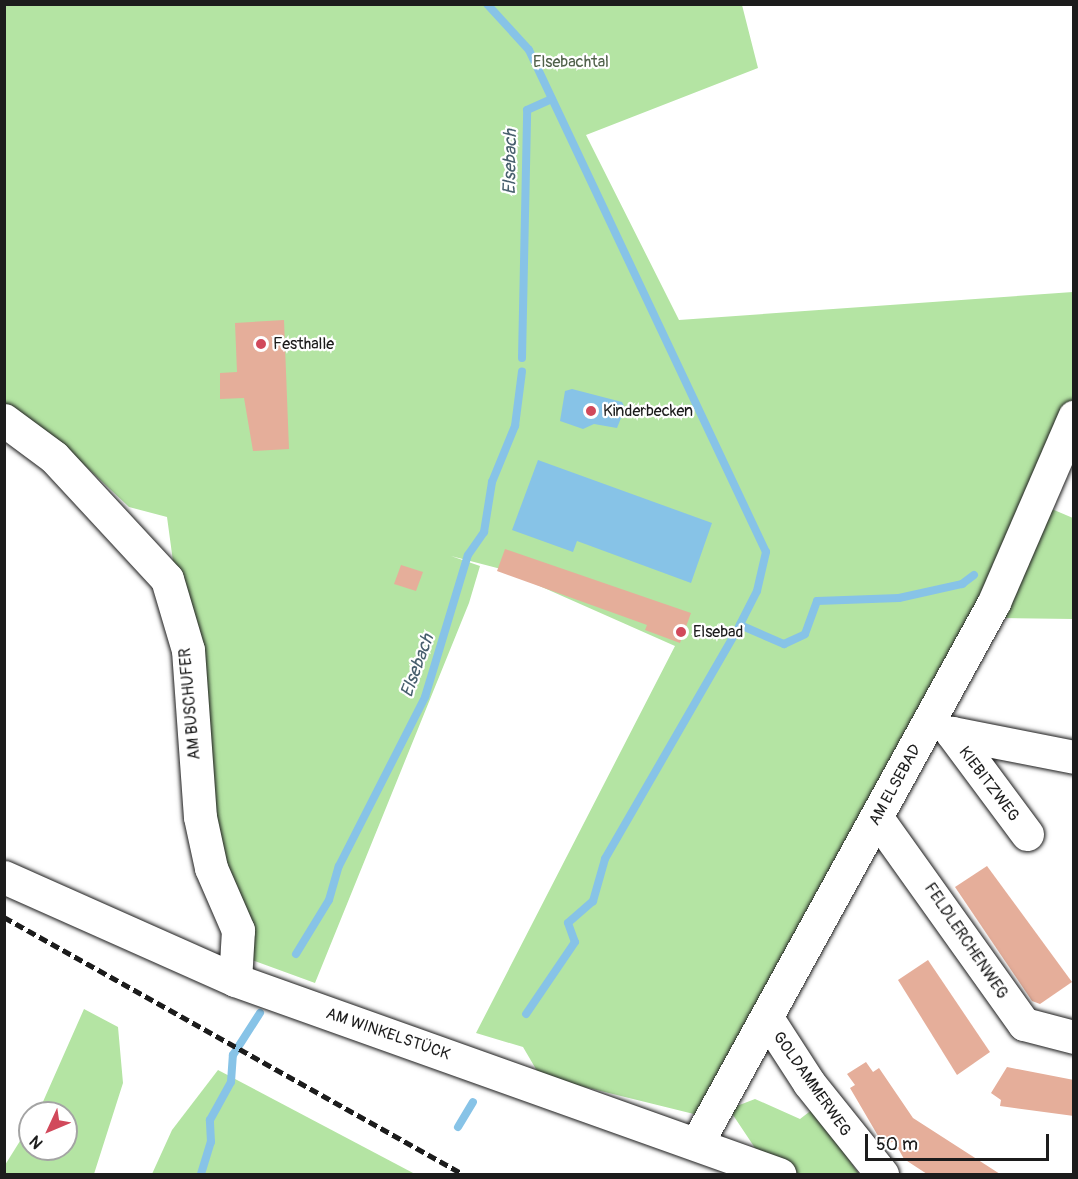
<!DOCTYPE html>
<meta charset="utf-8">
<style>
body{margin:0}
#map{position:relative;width:1078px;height:1179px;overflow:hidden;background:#fff;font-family:Pangolin,sans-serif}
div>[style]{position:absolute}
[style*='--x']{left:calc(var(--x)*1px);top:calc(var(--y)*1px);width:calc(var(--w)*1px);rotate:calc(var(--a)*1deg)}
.green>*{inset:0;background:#b4e4a3}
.water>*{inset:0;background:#87c3e7}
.stream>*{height:8px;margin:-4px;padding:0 4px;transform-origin:4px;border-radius:4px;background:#87c3e7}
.building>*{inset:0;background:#e5ae9a}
.roads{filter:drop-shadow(0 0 2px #1c1c1c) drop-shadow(0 0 2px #1c1c1c)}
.minor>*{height:33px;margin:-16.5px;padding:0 16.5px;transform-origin:16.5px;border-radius:16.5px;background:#fff}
.rail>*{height:4.5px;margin-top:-2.25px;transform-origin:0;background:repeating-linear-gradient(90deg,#1c1c1c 0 9px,transparent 0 13.5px)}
.dots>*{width:16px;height:16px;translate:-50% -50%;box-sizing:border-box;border:3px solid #fff;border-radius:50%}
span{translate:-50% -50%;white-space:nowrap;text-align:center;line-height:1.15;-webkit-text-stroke:4.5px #fff;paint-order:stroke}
.park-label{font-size:16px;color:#51624b}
.poi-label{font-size:16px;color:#1c1c1c}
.left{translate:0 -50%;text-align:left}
.street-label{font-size:16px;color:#1c1c1c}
.water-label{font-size:18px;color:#475f6d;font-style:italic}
.frame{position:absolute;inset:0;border:6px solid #1c1c1c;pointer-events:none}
.north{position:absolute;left:18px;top:1101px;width:60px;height:60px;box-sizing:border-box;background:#fff;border:2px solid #a4a4a4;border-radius:50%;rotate:226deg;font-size:16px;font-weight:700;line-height:24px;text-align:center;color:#1c1c1c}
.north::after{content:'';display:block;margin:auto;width:21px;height:27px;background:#d1495b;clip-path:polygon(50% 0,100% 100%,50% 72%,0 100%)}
.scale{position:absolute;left:865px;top:1134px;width:184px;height:27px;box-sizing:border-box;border:3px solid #1c1c1c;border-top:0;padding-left:8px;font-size:18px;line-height:21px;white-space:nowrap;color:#1c1c1c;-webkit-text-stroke:4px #fff;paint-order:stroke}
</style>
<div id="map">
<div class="green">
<i style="clip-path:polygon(4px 5px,742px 5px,758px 68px,586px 135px,679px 320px,1073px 292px,1073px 402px,875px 812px,706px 1117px,540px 1076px,523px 1047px,476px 1033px,675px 646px,501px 569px,451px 556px,480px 566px,469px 603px,315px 983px,249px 959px,207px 812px,167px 517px,129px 507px,78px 459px,5px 403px)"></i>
<i style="clip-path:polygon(1047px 507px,1073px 518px,1073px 619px,1002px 618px)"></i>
<i style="clip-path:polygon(84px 1009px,118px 1027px,123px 1083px,94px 1174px,5px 1174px,5px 1165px,30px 1125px,30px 1149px,66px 1149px,66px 1113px,38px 1113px)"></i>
<i style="clip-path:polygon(218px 1070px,415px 1174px,152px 1174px,172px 1130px)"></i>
<i style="clip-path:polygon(755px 1099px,800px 1119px,813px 1109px,859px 1174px,797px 1174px,755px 1148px,729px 1109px)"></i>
</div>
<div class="water">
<i style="clip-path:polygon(572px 389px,622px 402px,625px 408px,617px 428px,594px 424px,583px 429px,560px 421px,565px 391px)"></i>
<i style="clip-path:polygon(538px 460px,712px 523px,691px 583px,577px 541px,573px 552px,512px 530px)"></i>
</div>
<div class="stream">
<i style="--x:487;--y:4;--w:62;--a:47.6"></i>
<i style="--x:529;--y:50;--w:555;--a:64.73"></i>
<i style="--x:766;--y:552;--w:40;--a:103"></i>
<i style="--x:757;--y:591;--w:38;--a:117"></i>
<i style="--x:740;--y:625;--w:270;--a:120"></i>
<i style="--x:605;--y:859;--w:44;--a:105.9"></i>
<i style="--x:593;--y:901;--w:33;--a:139"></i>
<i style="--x:568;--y:923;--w:20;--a:70"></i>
<i style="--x:575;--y:942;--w:87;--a:124.2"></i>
<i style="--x:522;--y:358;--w:248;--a:-88.8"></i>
<i style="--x:527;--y:110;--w:27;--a:-24"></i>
<i style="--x:740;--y:625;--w:48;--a:23.4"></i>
<i style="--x:784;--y:644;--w:23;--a:-25"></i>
<i style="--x:805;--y:634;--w:35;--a:-70"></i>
<i style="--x:817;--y:601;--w:82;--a:-2.1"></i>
<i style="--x:899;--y:598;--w:65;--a:-12.5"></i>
<i style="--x:962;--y:584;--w:15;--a:-37"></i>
<i style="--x:296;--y:954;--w:63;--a:-58.6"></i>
<i style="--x:329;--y:900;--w:35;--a:-74"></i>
<i style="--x:339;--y:866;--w:190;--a:-63"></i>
<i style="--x:425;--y:697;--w:148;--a:-73.2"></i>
<i style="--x:468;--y:555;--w:28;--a:-55"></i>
<i style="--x:484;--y:532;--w:51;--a:-80.9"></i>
<i style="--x:492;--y:482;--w:61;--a:-67.7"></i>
<i style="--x:515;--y:426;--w:55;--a:-82.7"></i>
<i style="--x:458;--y:1127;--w:29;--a:-59"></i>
<i style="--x:201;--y:1174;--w:34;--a:-73"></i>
<i style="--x:211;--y:1142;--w:22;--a:-93"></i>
<i style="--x:210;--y:1120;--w:43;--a:-61.1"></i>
<i style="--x:231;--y:1082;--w:27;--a:-86"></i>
<i style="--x:233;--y:1055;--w:50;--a:-57.3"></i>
</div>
<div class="building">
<i style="clip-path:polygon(284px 320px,289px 449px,253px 451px,244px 398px,220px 399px,220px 373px,237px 372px,235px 323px)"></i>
<i style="clip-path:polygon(505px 549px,691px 613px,680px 643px,645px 630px,647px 625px,497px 571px)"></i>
<i style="clip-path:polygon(401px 565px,423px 572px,416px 591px,394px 584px)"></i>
<i style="clip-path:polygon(987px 866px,1072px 982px,1040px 1004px,1032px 1001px,955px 887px)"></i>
<i style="clip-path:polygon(928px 960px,990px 1052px,957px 1075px,898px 980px)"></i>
<i style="clip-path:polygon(866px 1062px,873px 1072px,879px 1068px,913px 1118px,1000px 1174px,927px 1174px,904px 1159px,894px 1141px,884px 1146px,850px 1088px,855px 1085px,847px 1074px)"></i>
<i style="clip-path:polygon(1007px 1067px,1074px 1080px,1074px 1116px,1000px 1106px,1001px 1100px,991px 1093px)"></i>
</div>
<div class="roads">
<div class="minor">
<i style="--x:4;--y:420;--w:62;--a:36.5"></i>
<i style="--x:54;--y:457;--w:166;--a:47.2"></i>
<i style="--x:167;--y:579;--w:74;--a:73.5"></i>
<i style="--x:188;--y:650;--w:167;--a:85.9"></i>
<i style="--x:200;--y:817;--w:52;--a:77.8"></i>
<i style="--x:211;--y:868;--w:68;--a:66.5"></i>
<i style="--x:238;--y:930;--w:50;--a:93.4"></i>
<i style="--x:877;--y:818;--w:253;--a:54.5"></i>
<i style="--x:1024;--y:1024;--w:52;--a:14.6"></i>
<i style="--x:1027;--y:834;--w:126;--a:-126.6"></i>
<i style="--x:952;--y:733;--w:124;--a:11.1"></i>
<i style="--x:4;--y:877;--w:253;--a:24"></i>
<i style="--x:235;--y:980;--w:578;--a:19.63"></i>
<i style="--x:767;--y:1018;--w:77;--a:57.1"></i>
<i style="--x:809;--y:1083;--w:117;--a:51.3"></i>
<i style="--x:697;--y:1143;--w:617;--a:-61.23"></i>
<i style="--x:994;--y:602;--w:202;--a:-66.6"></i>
</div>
</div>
<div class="rail">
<i style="--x:4;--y:917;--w:526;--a:29.25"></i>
</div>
<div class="dots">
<i style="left:261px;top:344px;background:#d1495b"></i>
<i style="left:591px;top:411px;background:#d1495b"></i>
<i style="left:681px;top:632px;background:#d1495b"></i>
</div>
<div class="park-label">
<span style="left:571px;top:62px">Elsebachtal</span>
</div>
<div class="poi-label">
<span class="left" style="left:273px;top:344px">Festhalle</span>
<span class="left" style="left:603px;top:411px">Kinderbecken</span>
<span class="left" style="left:693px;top:632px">Elsebad</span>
</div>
<div class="street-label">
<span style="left:190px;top:704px;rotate:-95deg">AM BUSCHUFER</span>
<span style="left:989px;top:784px;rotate:53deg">KIEBITZWEG</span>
<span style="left:895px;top:785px;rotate:-61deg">AM ELSEBAD</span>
<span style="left:966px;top:941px;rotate:56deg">FELDLERCHENWEG</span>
<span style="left:388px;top:1034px;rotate:19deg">AM WINKELSTÜCK</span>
<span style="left:812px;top:1084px;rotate:55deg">GOLDAMMERWEG</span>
</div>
<div class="water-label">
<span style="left:511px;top:162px;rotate:-89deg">Elsebach</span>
<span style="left:418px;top:666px;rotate:-70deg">Elsebach</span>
</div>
<div class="frame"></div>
<div class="north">N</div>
<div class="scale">50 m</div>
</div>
